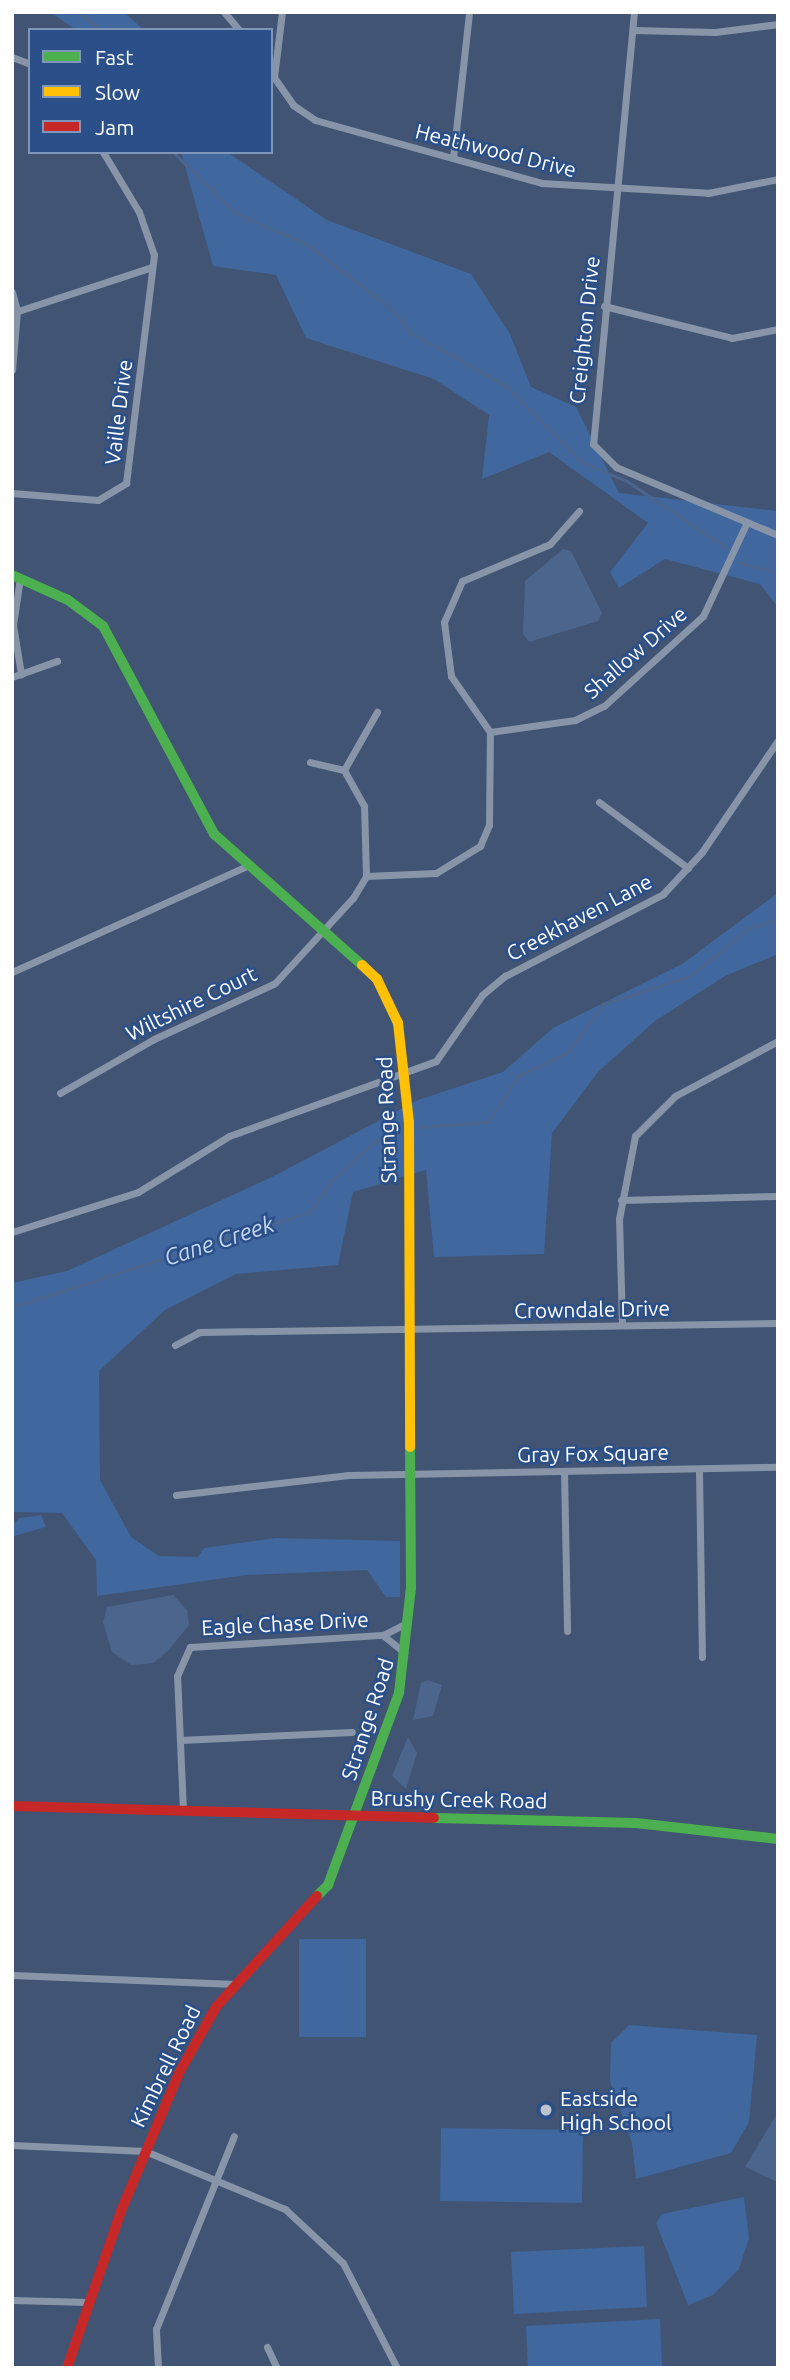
<!DOCTYPE html>
<style>
body{margin:0}
#map{position:relative;width:790px;height:2380px;overflow:hidden;background:#415473;font-family:Ubuntu,sans-serif}
div>[style]{position:absolute}
[style*='--x']{left:calc(var(--x)*1px);top:calc(var(--y)*1px);width:calc(var(--w)*1px);rotate:calc(var(--a)*1deg)}
.green>*{inset:0;background:#40679e}
.water>*{inset:0;background:#4c658c}
.stream>*{height:2.5px;margin:-1.25px;padding:0 1.25px;transform-origin:1.25px;border-radius:1.25px;background:#4c658c}
.street>*{height:7px;margin:-3.5px;padding:0 3.5px;transform-origin:3.5px;border-radius:3.5px;background:#8895a8}
.fast>*{height:10px;margin:-5px;padding:0 5px;transform-origin:5px;border-radius:5px;background:#4caf50}
.slow>*{height:10px;margin:-5px;padding:0 5px;transform-origin:5px;border-radius:5px;background:#ffc107}
.jam>*{height:10px;margin:-5px;padding:0 5px;transform-origin:5px;border-radius:5px;background:#c62828}
.dots>*{width:19px;height:19px;translate:-50% -50%;box-sizing:border-box;border:4px solid #2b5089;border-radius:50%}
span{translate:-50% -50%;white-space:nowrap;text-align:center;line-height:1.15;-webkit-text-stroke:5px #2b5089;paint-order:stroke}
.street-label{font-size:21px;color:#fff}
.poi-label{font-size:21px;color:#fff}
.left{translate:0 -50%;text-align:left}
.water-label{font-size:23px;color:#c4d6ef;font-style:italic}
.frame{position:absolute;inset:0;border:14px solid #fff;pointer-events:none}
.legend{position:absolute;left:28px;top:28px;width:245px;height:126px;box-sizing:border-box;background:#2b5089;border:2px solid #8096b8;margin:0;padding:9px 12px;list-style:none;font-size:21px;color:#fff}
.legend li{display:flex;align-items:center;gap:14px;height:35px}
.legend b{width:35px;border:2px solid #8096b8}
</style>
<div id="map">
<div class="green">
<i style="clip-path:polygon(50px 12px,124px 12px,144px 30px,76px 30px)"></i>
<i style="clip-path:polygon(181px 152px,227px 152px,327px 220px,471px 274px,510px 334px,531px 387px,576px 407px,619px 493px,778px 511px,778px 607px,760px 584px,665px 559px,619px 588px,610px 572px,648px 523px,549px 452px,482px 479px,489px 415px,434px 379px,306px 338px,276px 275px,213px 266px)"></i>
<i style="clip-path:polygon(778px 893px,778px 954px,725px 976px,655px 1021px,598px 1072px,552px 1133px,544px 1254px,434px 1257px,426px 1170px,353px 1192px,338px 1265px,236px 1274px,165px 1310px,99px 1371px,100px 1480px,131px 1537px,159px 1556px,198px 1557px,204px 1548px,276px 1538px,400px 1541px,400px 1597px,386px 1597px,367px 1570px,246px 1575px,97px 1596px,96px 1560px,62px 1513px,12px 1512px,12px 1283px,67px 1271px,274px 1176px,418px 1100px,503px 1072px,553px 1028px,682px 964px)"></i>
<i style="clip-path:polygon(41px 1515px,46px 1527px,14px 1536px,12px 1525px,20px 1518px)"></i>
<i style="clip-path:polygon(299px 1939px,366px 1939px,366px 2037px,299px 2037px)"></i>
<i style="clip-path:polygon(629px 2025px,757px 2035px,749px 2122px,731px 2153px,636px 2179px,632px 2143px,610px 2081px,611px 2043px)"></i>
<i style="clip-path:polygon(441px 2128px,583px 2130px,582px 2203px,440px 2201px)"></i>
<i style="clip-path:polygon(744px 2197px,749px 2238px,739px 2269px,713px 2295px,688px 2305px,656px 2223px,662px 2214px)"></i>
<i style="clip-path:polygon(644px 2246px,647px 2307px,514px 2314px,511px 2252px)"></i>
<i style="clip-path:polygon(660px 2319px,662px 2368px,528px 2368px,526px 2326px)"></i>
</div>
<div class="water">
<i style="clip-path:polygon(563px 549px,571px 551px,602px 613px,598px 621px,529px 642px,523px 634px,525px 581px)"></i>
<i style="clip-path:polygon(173px 1595px,187px 1610px,189px 1625px,168px 1651px,153px 1663px,131px 1665px,112px 1652px,103px 1622px,107px 1607px)"></i>
<i style="clip-path:polygon(428px 1680px,442px 1685px,433px 1716px,413px 1720px,421px 1683px)"></i>
<i style="clip-path:polygon(408px 1737px,417px 1753px,406px 1789px,392px 1776px)"></i>
<i style="clip-path:polygon(778px 2112px,778px 2181px,775px 2181px,745px 2167px)"></i>
</div>
<div class="stream">
<i style="--x:78;--y:12;--w:31;--a:36"></i>
<i style="--x:173;--y:152;--w:88;--a:44.1"></i>
<i style="--x:236;--y:213;--w:77;--a:23.6"></i>
<i style="--x:307;--y:244;--w:105;--a:37.6"></i>
<i style="--x:390;--y:308;--w:35;--a:49"></i>
<i style="--x:413;--y:334;--w:105;--a:29"></i>
<i style="--x:505;--y:385;--w:109;--a:45"></i>
<i style="--x:582;--y:462;--w:49;--a:22.9"></i>
<i style="--x:627;--y:481;--w:120;--a:33.8"></i>
<i style="--x:738;--y:562;--w:41;--a:15.4"></i>
<i style="--x:421;--y:1127;--w:67;--a:-4.3"></i>
<i style="--x:488;--y:1122;--w:55;--a:-56.9"></i>
<i style="--x:518;--y:1076;--w:54;--a:-25.1"></i>
<i style="--x:567;--y:1053;--w:61;--a:-53.7"></i>
<i style="--x:603;--y:1004;--w:92;--a:-17.7"></i>
<i style="--x:691;--y:976;--w:75;--a:-39.6"></i>
<i style="--x:749;--y:928;--w:30;--a:-17"></i>
<i style="--x:12;--y:1307;--w:313;--a:-17.7"></i>
<i style="--x:310;--y:1212;--w:36;--a:-56"></i>
<i style="--x:330;--y:1182;--w:63;--a:-41.8"></i>
<i style="--x:377;--y:1140;--w:21;--a:-17"></i>
</div>
<div class="street">
<i style="--x:224;--y:12;--w:23;--a:50"></i>
<i style="--x:634;--y:12;--w:434;--a:95.4"></i>
<i style="--x:593;--y:444;--w:33;--a:45"></i>
<i style="--x:616;--y:467;--w:176;--a:22.8"></i>
<i style="--x:633;--y:30;--w:82;--a:1.4"></i>
<i style="--x:715;--y:32;--w:64;--a:-7.2"></i>
<i style="--x:12;--y:57;--w:19;--a:21"></i>
<i style="--x:271;--y:73;--w:39;--a:55"></i>
<i style="--x:293;--y:105;--w:27;--a:34"></i>
<i style="--x:315;--y:120;--w:236;--a:15.5"></i>
<i style="--x:542;--y:183;--w:166;--a:3.4"></i>
<i style="--x:708;--y:193;--w:71;--a:-11.3"></i>
<i style="--x:274;--y:77;--w:65;--a:-83"></i>
<i style="--x:453;--y:158;--w:147;--a:-83.7"></i>
<i style="--x:12;--y:292;--w:20;--a:75"></i>
<i style="--x:17;--y:311;--w:59;--a:94.8"></i>
<i style="--x:604;--y:306;--w:132;--a:14"></i>
<i style="--x:732;--y:338;--w:47;--a:-11.1"></i>
<i style="--x:12;--y:313;--w:147;--a:-18.2"></i>
<i style="--x:12;--y:493;--w:86;--a:4.7"></i>
<i style="--x:98;--y:500;--w:33;--a:-31"></i>
<i style="--x:126;--y:483;--w:230;--a:-83"></i>
<i style="--x:154;--y:255;--w:46;--a:-109.2"></i>
<i style="--x:139;--y:212;--w:70;--a:-121"></i>
<i style="--x:20;--y:578;--w:48;--a:98.5"></i>
<i style="--x:13;--y:625;--w:50;--a:80.7"></i>
<i style="--x:12;--y:677;--w:48;--a:-19.6"></i>
<i style="--x:490;--y:732;--w:86;--a:-8"></i>
<i style="--x:575;--y:720;--w:32;--a:-26"></i>
<i style="--x:604;--y:706;--w:134;--a:-42.3"></i>
<i style="--x:703;--y:616;--w:102;--a:-64.9"></i>
<i style="--x:344;--y:770;--w:67;--a:-60.4"></i>
<i style="--x:599;--y:802;--w:111;--a:36.6"></i>
<i style="--x:366;--y:876;--w:70;--a:-2.5"></i>
<i style="--x:436;--y:873;--w:52;--a:-31.5"></i>
<i style="--x:480;--y:846;--w:23;--a:-67"></i>
<i style="--x:489;--y:825;--w:93;--a:-89.4"></i>
<i style="--x:490;--y:732;--w:68;--a:-124.9"></i>
<i style="--x:451;--y:676;--w:54;--a:-97.4"></i>
<i style="--x:444;--y:622;--w:45;--a:-66.3"></i>
<i style="--x:462;--y:581;--w:95;--a:-22.8"></i>
<i style="--x:550;--y:544;--w:44;--a:-48.7"></i>
<i style="--x:12;--y:972;--w:258;--a:-24.3"></i>
<i style="--x:60;--y:1093;--w:108;--a:-29.9"></i>
<i style="--x:154;--y:1039;--w:133;--a:-24.8"></i>
<i style="--x:275;--y:983;--w:115;--a:-47.5"></i>
<i style="--x:353;--y:898;--w:26;--a:-59"></i>
<i style="--x:366;--y:876;--w:70;--a:-91.6"></i>
<i style="--x:364;--y:806;--w:41;--a:-119.1"></i>
<i style="--x:344;--y:770;--w:35;--a:-167"></i>
<i style="--x:621;--y:1200;--w:157;--a:-1.5"></i>
<i style="--x:12;--y:1232;--w:132;--a:-17.6"></i>
<i style="--x:138;--y:1192;--w:107;--a:-31.6"></i>
<i style="--x:229;--y:1136;--w:220;--a:-19.9"></i>
<i style="--x:436;--y:1061;--w:80;--a:-55.1"></i>
<i style="--x:482;--y:995;--w:30;--a:-40"></i>
<i style="--x:505;--y:976;--w:178;--a:-27.4"></i>
<i style="--x:663;--y:894;--w:57;--a:-47.1"></i>
<i style="--x:702;--y:852;--w:135;--a:-55.8"></i>
<i style="--x:622;--y:1325;--w:106;--a:-91.6"></i>
<i style="--x:619;--y:1219;--w:85;--a:-79.1"></i>
<i style="--x:635;--y:1136;--w:57;--a:-45"></i>
<i style="--x:675;--y:1096;--w:117;--a:-28.1"></i>
<i style="--x:175;--y:1345;--w:27;--a:-28"></i>
<i style="--x:199;--y:1332;--w:579;--a:-0.89"></i>
<i style="--x:699;--y:1469;--w:188;--a:89.1"></i>
<i style="--x:564;--y:1471;--w:160;--a:88.9"></i>
<i style="--x:176;--y:1495;--w:174;--a:-6.6"></i>
<i style="--x:349;--y:1475;--w:429;--a:-1.1"></i>
<i style="--x:384;--y:1636;--w:26;--a:39"></i>
<i style="--x:180;--y:1740;--w:172;--a:-2.7"></i>
<i style="--x:183;--y:1811;--w:135;--a:-92.5"></i>
<i style="--x:177;--y:1676;--w:32;--a:-66"></i>
<i style="--x:190;--y:1647;--w:193;--a:-3.6"></i>
<i style="--x:383;--y:1635;--w:28;--a:-27"></i>
<i style="--x:12;--y:1975;--w:224;--a:2.3"></i>
<i style="--x:12;--y:2145;--w:133;--a:2.6"></i>
<i style="--x:145;--y:2151;--w:152;--a:22.5"></i>
<i style="--x:285;--y:2209;--w:79;--a:43"></i>
<i style="--x:343;--y:2263;--w:118;--a:62.8"></i>
<i style="--x:12;--y:2300;--w:77;--a:1.5"></i>
<i style="--x:267;--y:2347;--w:23;--a:65"></i>
<i style="--x:158;--y:2368;--w:39;--a:-93"></i>
<i style="--x:156;--y:2329;--w:208;--a:-68"></i>
</div>
<div class="fast">
<i style="--x:12;--y:575;--w:61;--a:24.1"></i>
<i style="--x:68;--y:600;--w:44;--a:36.6"></i>
<i style="--x:103;--y:626;--w:236;--a:61.9"></i>
<i style="--x:214;--y:834;--w:198;--a:41.5"></i>
<i style="--x:434;--y:1818;--w:202;--a:1.4"></i>
<i style="--x:636;--y:1823;--w:143;--a:6.4"></i>
<i style="--x:317;--y:1896;--w:16;--a:-45"></i>
<i style="--x:328;--y:1885;--w:205;--a:-69.7"></i>
<i style="--x:399;--y:1693;--w:107;--a:-83.5"></i>
<i style="--x:411;--y:1587;--w:140;--a:-90.4"></i>
</div>
<div class="slow">
<i style="--x:362;--y:965;--w:21;--a:43"></i>
<i style="--x:377;--y:979;--w:49;--a:64.5"></i>
<i style="--x:398;--y:1023;--w:100;--a:83.7"></i>
<i style="--x:409;--y:1122;--w:325;--a:89.8"></i>
</div>
<div class="jam">
<i style="--x:12;--y:1806;--w:422;--a:1.6"></i>
<i style="--x:67;--y:2368;--w:166;--a:-71"></i>
<i style="--x:121;--y:2211;--w:150;--a:-67.2"></i>
<i style="--x:179;--y:2073;--w:76;--a:-60.7"></i>
<i style="--x:216;--y:2007;--w:150;--a:-47.7"></i>
</div>
<div class="dots">
<i style="left:546px;top:2110px;background:#bcc3ce"></i>
</div>
<div class="street-label">
<span style="left:496px;top:150px;rotate:14deg">Heathwood Drive</span>
<span style="left:584px;top:330px;rotate:-84deg">Creighton Drive</span>
<span style="left:118px;top:412px;rotate:-83deg">Vaille Drive</span>
<span style="left:635px;top:652px;rotate:-41deg">Shallow Drive</span>
<span style="left:579px;top:917px;rotate:-28deg">Creekhaven Lane</span>
<span style="left:191px;top:1003px;rotate:-26deg">Wiltshire Court</span>
<span style="left:386px;top:1120px;rotate:-92deg">Strange Road</span>
<span style="left:592px;top:1309px;rotate:-1deg">Crowndale Drive</span>
<span style="left:593px;top:1453px;rotate:-1deg">Gray Fox Square</span>
<span style="left:285px;top:1623px;rotate:-3deg">Eagle Chase Drive</span>
<span style="left:367px;top:1719px;rotate:-72deg">Strange Road</span>
<span style="left:459px;top:1799px;rotate:1deg">Brushy Creek Road</span>
<span style="left:165px;top:2066px;rotate:-64deg">Kimbrell Road</span>
</div>
<div class="poi-label">
<span class="left" style="left:560px;top:2110px">Eastside<br>High School</span>
</div>
<div class="water-label">
<span style="left:219px;top:1241px;rotate:-18deg">Cane Creek</span>
</div>
<div class="frame"></div>
<ul class="legend">
<li><b style="height:9px;background:#4caf50"></b>Fast</li>
<li><b style="height:9px;background:#ffc107"></b>Slow</li>
<li><b style="height:9px;background:#c62828"></b>Jam</li>
</ul>
</div>
